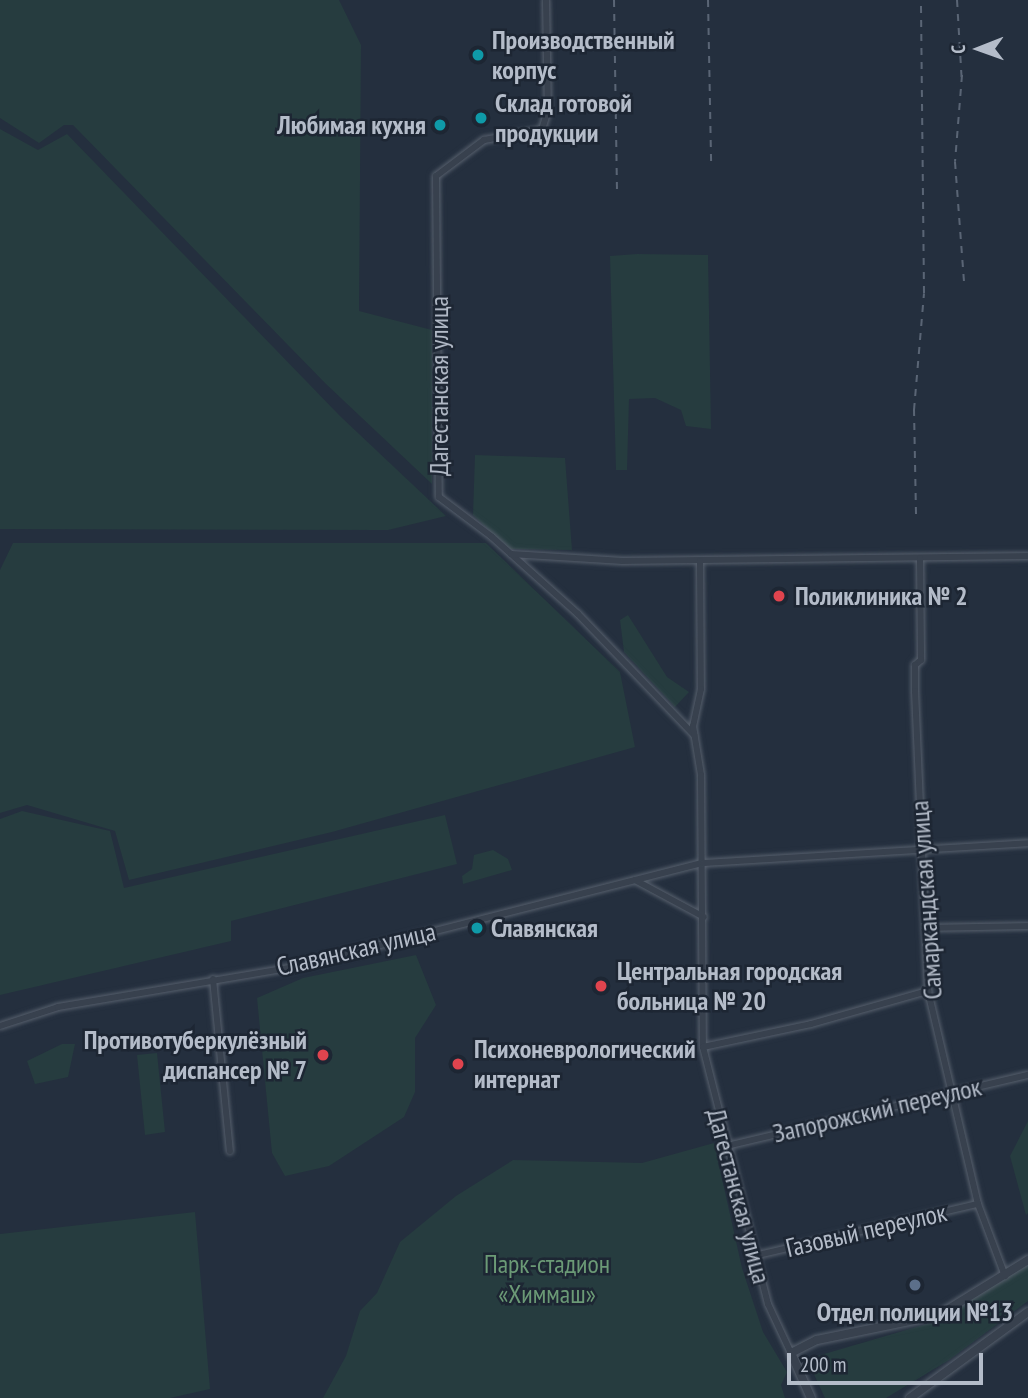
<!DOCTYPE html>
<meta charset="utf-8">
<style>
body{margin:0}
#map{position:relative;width:1028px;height:1398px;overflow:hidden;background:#242f3e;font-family:"PT Sans Narrow",sans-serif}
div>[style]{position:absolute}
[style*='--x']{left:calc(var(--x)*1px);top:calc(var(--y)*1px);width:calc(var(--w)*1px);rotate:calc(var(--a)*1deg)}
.green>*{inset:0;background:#263c3f}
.roads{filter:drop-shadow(0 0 2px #565f6c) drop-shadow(0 0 2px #565f6c)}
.minor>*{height:6px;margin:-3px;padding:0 3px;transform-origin:3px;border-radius:3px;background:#38414e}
.tertiary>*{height:8px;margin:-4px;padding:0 4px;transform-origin:4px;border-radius:4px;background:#38414e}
.rail>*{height:2px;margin-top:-1px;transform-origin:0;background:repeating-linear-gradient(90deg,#5a6575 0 7px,transparent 0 14px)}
.dots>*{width:19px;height:19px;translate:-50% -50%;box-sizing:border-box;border:4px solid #1d2633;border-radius:50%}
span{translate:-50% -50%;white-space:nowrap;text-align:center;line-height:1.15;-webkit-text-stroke:5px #1d2633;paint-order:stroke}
.poi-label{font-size:26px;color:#b4bcc9;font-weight:700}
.left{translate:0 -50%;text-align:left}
.right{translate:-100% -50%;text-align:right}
.street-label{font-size:26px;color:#b4bcc9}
.park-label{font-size:26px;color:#6b9a76}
.north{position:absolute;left:944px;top:14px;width:70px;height:70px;-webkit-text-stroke:5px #1d2633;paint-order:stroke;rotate:269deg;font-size:19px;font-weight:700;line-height:28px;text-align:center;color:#b4bcc9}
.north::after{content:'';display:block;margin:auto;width:24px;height:32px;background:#b4bcc9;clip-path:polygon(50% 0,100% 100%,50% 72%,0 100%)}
.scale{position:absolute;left:787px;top:1353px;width:196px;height:32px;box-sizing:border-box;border:4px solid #b4bcc9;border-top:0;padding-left:9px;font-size:21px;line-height:24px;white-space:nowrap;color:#b4bcc9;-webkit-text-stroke:5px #1d2633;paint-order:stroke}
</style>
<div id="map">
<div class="green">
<i style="clip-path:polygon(0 0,339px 0,361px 45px,359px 311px,432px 330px,432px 484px,326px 384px,73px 125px,64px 125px,39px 143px,0 118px)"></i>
<i style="clip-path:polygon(0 129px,38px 150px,67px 134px,340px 416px,446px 516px,388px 530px,0 529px)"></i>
<i style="clip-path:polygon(637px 254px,708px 255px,711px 429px,686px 426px,681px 410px,655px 398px,629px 399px,627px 470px,616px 470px,610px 256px)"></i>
<i style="clip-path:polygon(475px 455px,565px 458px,572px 550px,509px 549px,473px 515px)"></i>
<i style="clip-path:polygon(13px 543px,486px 543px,620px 672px,635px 747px,332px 832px,129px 880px,115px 831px,27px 805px,0 813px,0 570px)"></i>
<i style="clip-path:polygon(628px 615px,667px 677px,689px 692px,675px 707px,624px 652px,620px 620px)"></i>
<i style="clip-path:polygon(22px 811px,110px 831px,124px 888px,445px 815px,457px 864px,231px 921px,231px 941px,0 995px,0 819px)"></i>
<i style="clip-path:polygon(493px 850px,508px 859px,512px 870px,463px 884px,462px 876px,472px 869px,474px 855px)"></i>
<i style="clip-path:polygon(416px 955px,436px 1005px,415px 1038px,415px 1092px,404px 1117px,329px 1166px,285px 1176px,272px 1153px,257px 998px,303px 978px)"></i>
<i style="clip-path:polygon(62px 1044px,75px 1044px,68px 1077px,35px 1084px,27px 1061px)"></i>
<i style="clip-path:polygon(157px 1053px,165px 1132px,145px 1135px,137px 1055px)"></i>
<i style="clip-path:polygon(1028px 1121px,1028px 1213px,1026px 1215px,1010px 1156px)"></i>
<i style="clip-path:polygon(714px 1143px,742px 1268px,763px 1332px,787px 1372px,781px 1385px,785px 1398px,323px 1398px,346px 1356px,360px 1311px,377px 1293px,400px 1242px,456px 1196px,513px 1160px,642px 1163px)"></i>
<i style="clip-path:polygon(195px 1212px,210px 1389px,170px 1398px,0 1398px,0 1234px)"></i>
<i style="clip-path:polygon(1028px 1264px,1028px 1301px,949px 1360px,886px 1398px,825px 1398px,807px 1359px,937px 1321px)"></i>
</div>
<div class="roads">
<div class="minor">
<i style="--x:546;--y:0;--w:110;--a:89"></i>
<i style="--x:548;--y:110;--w:21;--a:107"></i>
<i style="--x:542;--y:130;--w:59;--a:170.2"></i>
<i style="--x:484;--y:140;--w:60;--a:143.1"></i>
<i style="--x:436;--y:176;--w:321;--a:89.5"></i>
<i style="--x:439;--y:497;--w:66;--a:37"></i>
<i style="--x:492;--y:537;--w:115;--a:41.8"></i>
<i style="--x:578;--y:614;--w:168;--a:46.2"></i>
<i style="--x:511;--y:554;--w:112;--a:3.6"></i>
<i style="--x:623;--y:561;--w:405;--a:-0.7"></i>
<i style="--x:920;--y:558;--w:102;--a:89.4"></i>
<i style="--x:921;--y:660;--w:8;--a:140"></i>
<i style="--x:915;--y:665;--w:26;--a:90"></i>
<i style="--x:915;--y:691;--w:300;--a:87.5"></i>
<i style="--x:928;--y:991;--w:219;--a:76.8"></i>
<i style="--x:978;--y:1204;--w:77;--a:69.4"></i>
<i style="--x:700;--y:561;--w:128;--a:89.6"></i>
<i style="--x:701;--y:689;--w:38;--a:102"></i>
<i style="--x:693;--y:726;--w:50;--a:80.7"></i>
<i style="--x:701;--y:775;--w:272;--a:89.6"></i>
<i style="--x:703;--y:1047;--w:265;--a:75.8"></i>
<i style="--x:768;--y:1304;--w:54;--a:64.9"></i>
<i style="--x:635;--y:880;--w:78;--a:28.2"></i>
<i style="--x:927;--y:928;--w:101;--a:-1.1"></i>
<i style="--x:213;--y:979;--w:173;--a:84.4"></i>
<i style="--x:0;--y:1026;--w:61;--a:-18.1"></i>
<i style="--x:58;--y:1007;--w:239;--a:-9.6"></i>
<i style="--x:294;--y:967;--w:422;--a:-14.3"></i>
<i style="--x:703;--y:863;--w:326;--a:-3.5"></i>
<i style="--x:703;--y:1047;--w:110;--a:-12"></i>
<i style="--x:811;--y:1024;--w:122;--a:-15.8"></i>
<i style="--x:727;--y:1146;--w:309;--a:-13.3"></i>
<i style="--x:754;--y:1256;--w:230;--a:-13.1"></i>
</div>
<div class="tertiary">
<i style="--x:811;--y:1398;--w:49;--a:-114"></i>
<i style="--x:791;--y:1353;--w:29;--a:-27"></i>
<i style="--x:817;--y:1340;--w:125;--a:-11.6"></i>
<i style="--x:939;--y:1315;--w:105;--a:-31.7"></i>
<i style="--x:910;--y:1398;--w:146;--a:-36.1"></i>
</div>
</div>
<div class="rail">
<i style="--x:614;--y:0;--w:194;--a:89.1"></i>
<i style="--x:708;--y:0;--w:161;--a:88.9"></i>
<i style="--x:957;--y:0;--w:84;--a:86.6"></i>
<i style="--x:962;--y:75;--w:87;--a:94.6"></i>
<i style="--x:955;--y:162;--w:121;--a:85.7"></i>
<i style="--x:916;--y:514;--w:104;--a:-91.1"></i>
<i style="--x:914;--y:410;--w:117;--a:-85.1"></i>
<i style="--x:924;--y:293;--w:293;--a:-90.6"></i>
</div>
<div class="dots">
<i style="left:478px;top:55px;background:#0f9aa8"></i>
<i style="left:481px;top:118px;background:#0f9aa8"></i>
<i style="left:440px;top:125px;background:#0f9aa8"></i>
<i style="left:779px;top:596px;background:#e0444e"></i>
<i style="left:477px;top:928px;background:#0f9aa8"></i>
<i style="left:601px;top:986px;background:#e0444e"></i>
<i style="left:323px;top:1055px;background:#e0444e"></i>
<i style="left:458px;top:1064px;background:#e0444e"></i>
<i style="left:915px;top:1285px;background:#5c6f8a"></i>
</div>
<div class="poi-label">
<span class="left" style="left:492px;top:55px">Производственный<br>корпус</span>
<span class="left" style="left:495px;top:118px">Склад готовой<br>продукции</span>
<span class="right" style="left:426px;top:125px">Любимая кухня</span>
<span class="left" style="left:795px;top:596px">Поликлиника № 2</span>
<span class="left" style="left:491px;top:928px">Славянская</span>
<span class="left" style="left:617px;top:986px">Центральная городская<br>больница № 20</span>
<span class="right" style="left:307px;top:1055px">Противотуберкулёзный<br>диспансер № 7</span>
<span class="left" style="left:474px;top:1064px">Психоневрологический<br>интернат</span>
<span style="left:915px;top:1312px">Отдел полиции №13</span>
</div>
<div class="street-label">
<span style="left:439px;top:386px;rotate:-90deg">Дагестанская улица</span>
<span style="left:926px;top:900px;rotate:-94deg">Самаркандская улица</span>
<span style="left:356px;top:949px;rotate:-13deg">Славянская улица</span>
<span style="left:877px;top:1110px;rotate:-13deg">Запорожский переулок</span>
<span style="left:739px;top:1196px;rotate:75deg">Дагестанская улица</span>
<span style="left:866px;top:1230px;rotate:-13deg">Газовый переулок</span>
</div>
<div class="park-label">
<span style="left:547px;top:1279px">Парк-стадион<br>«Химмаш»</span>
</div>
<div class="north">С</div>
<div class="scale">200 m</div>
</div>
